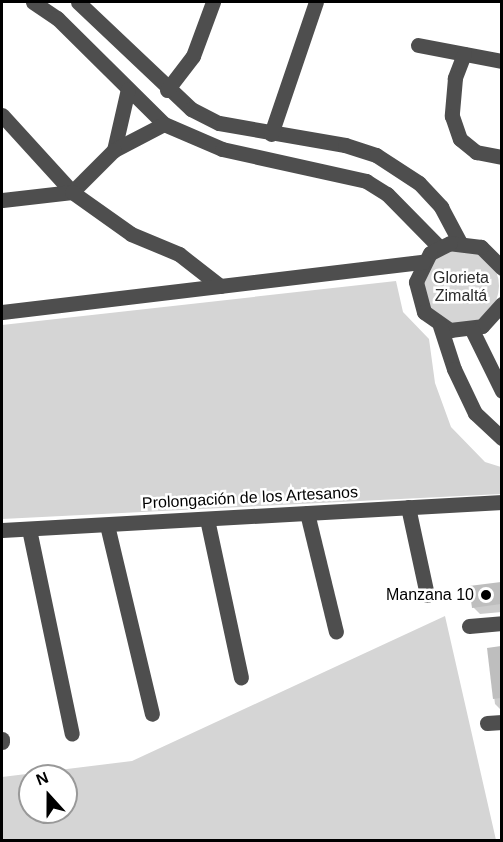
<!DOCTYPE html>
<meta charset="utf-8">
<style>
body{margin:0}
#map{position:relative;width:503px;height:842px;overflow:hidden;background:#fff;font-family:Arial,sans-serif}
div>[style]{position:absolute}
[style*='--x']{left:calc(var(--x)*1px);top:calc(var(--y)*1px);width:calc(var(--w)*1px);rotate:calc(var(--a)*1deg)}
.green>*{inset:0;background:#d5d5d5}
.round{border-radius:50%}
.shadow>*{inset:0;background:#0003}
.building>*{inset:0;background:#bebebe}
.minor>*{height:15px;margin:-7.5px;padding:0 7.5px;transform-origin:7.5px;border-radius:7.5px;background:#4e4e4e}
.dots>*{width:16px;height:16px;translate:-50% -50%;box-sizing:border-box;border:3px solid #fff;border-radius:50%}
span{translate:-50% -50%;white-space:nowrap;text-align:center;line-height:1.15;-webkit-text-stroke:5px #fff;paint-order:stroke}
.park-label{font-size:16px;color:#2c2c2c}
.street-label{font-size:16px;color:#000}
.poi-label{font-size:16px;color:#000}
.right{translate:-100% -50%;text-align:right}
.frame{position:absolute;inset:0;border:3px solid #000;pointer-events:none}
.north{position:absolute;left:18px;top:764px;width:60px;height:60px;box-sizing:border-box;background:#fff;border:2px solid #999;border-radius:50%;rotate:339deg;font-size:16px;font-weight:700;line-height:24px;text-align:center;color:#000}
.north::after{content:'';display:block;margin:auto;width:21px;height:27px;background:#000;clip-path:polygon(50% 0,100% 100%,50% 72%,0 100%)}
</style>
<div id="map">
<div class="green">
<i class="round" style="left:423px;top:248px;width:76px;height:76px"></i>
<i style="clip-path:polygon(396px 281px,403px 312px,429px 339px,435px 383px,451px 427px,485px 462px,501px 467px,501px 494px,2px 519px,2px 325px)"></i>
<i style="clip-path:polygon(evenodd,445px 616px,496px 840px,2px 840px,2px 777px,132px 761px,445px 616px,30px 776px,66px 776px,66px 812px,30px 812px,30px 776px)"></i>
</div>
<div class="shadow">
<i style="clip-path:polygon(502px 584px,502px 612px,480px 614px,473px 607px,471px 587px)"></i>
<i style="clip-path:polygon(502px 647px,502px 711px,495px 704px,488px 649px)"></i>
</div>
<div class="building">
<i style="clip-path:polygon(501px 582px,501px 604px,472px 608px,469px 586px)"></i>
<i style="clip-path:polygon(501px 646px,501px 698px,493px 699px,487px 648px)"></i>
</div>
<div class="minor">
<i style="--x:33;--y:2;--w:29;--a:34"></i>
<i style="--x:57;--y:18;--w:151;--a:44.7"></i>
<i style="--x:164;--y:124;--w:63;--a:23.3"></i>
<i style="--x:222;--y:149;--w:148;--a:12.5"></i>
<i style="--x:366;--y:181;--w:25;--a:32"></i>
<i style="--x:387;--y:194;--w:74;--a:45.5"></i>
<i style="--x:78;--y:2;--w:156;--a:43.4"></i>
<i style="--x:191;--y:109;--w:31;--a:27"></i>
<i style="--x:219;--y:123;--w:128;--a:9.9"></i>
<i style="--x:345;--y:145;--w:33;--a:18"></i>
<i style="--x:376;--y:155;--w:51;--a:33.1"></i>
<i style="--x:419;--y:183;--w:33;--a:47"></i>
<i style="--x:441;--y:207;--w:40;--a:62"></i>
<i style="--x:418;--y:45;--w:86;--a:10.8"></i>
<i style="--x:464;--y:54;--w:26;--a:111"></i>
<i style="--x:455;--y:78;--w:38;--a:95"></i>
<i style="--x:452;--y:116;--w:24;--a:71"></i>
<i style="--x:460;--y:139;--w:21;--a:39"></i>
<i style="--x:476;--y:152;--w:26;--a:11"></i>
<i style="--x:128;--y:89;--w:63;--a:102.9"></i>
<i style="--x:114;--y:150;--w:56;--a:-27.5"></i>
<i style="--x:167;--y:90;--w:43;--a:-52.6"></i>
<i style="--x:193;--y:56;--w:58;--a:-69.7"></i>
<i style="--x:2;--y:115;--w:104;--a:47.7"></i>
<i style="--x:72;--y:192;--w:70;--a:173.5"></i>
<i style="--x:271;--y:134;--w:139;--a:-71.2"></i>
<i style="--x:114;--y:150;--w:59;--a:135"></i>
<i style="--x:72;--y:192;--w:72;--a:35.4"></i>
<i style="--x:131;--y:234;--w:52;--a:22.6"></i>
<i style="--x:179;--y:254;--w:52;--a:38"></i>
<i style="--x:502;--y:268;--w:30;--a:-135"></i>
<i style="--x:481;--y:247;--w:31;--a:-173"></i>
<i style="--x:450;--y:243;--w:22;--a:153"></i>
<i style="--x:430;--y:253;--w:32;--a:116"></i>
<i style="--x:416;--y:282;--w:31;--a:75"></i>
<i style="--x:424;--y:312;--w:32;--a:35"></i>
<i style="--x:450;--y:330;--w:32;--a:-7"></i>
<i style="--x:482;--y:326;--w:30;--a:-48"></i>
<i style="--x:2;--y:312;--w:424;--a:-6.8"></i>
<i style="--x:440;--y:326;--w:45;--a:72"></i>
<i style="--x:454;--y:369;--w:49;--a:64.5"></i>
<i style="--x:475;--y:413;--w:37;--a:43"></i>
<i style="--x:472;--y:330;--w:68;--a:63.8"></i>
<i style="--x:408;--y:507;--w:90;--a:77.8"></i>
<i style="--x:307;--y:513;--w:122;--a:76.3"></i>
<i style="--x:207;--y:519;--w:162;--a:77.9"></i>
<i style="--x:107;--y:525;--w:194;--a:76.6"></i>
<i style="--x:29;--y:529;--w:209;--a:78.2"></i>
<i style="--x:2;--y:530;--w:501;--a:-3.21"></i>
<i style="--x:469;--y:626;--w:33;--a:-5"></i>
<i style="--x:487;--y:723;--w:15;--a:-4"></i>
<i style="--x:2;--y:739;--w:3;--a:90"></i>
</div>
<div class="dots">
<i style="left:486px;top:595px;background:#000"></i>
</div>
<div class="park-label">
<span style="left:461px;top:287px">Glorieta<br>Zimaltá</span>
</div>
<div class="street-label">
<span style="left:250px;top:498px;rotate:-3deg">Prolongación de los Artesanos</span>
</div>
<div class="poi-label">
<span class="right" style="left:474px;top:595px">Manzana 10</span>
</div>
<div class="frame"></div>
<div class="north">N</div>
</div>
